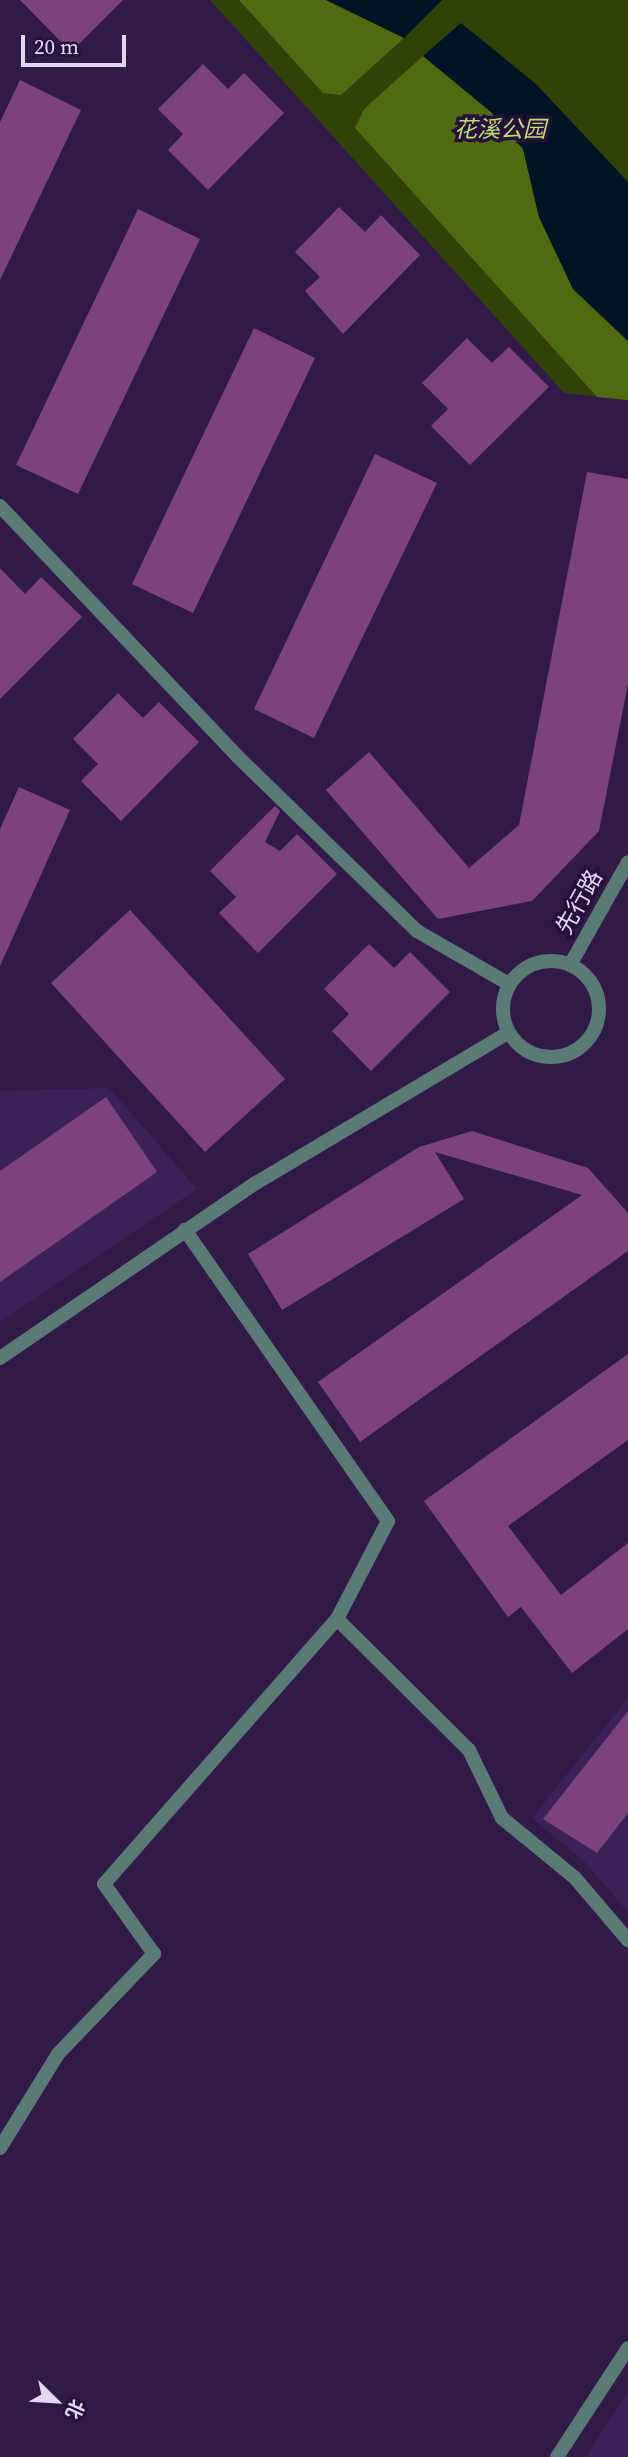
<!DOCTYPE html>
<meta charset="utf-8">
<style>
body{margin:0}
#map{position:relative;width:628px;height:2457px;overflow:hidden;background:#321a48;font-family:"Source Serif 4","Noto Sans SC",serif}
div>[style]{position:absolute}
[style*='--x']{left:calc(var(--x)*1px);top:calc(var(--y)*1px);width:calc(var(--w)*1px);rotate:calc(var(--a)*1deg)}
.built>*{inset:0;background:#3c2156}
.green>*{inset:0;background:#304207}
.forest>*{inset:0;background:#506a12}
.water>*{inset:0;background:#011426}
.building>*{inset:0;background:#7b427e}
.minor>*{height:14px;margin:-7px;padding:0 7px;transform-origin:7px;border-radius:7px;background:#5a7a75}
.tertiary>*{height:14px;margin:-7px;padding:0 7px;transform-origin:7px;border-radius:7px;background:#5a7a75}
.tertiary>.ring{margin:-7px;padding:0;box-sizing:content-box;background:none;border:14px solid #5a7a75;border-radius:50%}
span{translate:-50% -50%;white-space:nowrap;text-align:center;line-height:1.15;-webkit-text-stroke:7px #28103d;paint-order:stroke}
.park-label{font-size:23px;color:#b8df71;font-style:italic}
.street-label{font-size:23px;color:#e3d6f3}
.north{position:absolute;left:21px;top:2366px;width:70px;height:70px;-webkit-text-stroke:5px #28103d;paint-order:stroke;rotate:114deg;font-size:19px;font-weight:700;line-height:28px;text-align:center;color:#e3d6f3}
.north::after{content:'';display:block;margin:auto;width:24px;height:32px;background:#e3d6f3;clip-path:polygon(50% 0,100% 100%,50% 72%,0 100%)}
.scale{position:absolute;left:21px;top:35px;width:105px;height:32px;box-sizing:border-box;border:4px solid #e3d6f3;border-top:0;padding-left:9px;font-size:21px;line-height:24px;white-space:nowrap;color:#e3d6f3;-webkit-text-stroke:5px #28103d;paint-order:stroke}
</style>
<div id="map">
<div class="built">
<i style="clip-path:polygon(109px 1088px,197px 1189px,0 1322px,0 1091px)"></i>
<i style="clip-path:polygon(628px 1698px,628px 1912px,585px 1862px,532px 1818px)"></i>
<i style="clip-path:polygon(628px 2391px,628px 2457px,586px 2457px)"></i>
</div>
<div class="green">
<i style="clip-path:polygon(210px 0,628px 0,628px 400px,564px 393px)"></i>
</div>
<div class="forest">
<i style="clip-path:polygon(239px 0,326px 0,404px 38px,341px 95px,323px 93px)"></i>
<i style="clip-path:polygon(423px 56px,491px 112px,523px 149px,539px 217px,573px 289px,628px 341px,628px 400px,597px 397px,355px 128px,364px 109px)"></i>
</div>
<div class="water">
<i style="clip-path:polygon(326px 0,442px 0,404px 38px)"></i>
<i style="clip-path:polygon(461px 23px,536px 84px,628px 182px,628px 341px,573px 289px,539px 217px,523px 149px,491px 112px,423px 56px)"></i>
</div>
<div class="building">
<i style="clip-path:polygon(20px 0,123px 0,71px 52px)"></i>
<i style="clip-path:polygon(203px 64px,228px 89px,244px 73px,284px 113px,208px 190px,168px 150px,183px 134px,158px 109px)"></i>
<i style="clip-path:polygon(20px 80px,81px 110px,0 280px,0 122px)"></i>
<i style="clip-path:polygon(339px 207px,365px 232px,381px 215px,420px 255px,343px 334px,305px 291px,320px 277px,295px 252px)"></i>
<i style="clip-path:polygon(138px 209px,200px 239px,78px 494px,16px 465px)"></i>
<i style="clip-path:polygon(254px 328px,315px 358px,193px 613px,132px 584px)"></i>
<i style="clip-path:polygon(467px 338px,492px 363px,509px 347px,549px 387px,470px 465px,431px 426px,448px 409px,422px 383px)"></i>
<i style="clip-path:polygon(375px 454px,437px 483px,314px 738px,254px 709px)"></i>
<i style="clip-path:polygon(587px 472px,628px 479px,628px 684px,599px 831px,532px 901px,438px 919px,326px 790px,369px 752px,469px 868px,519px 825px)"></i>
<i style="clip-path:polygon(0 568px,25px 594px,41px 577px,82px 617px,0 699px)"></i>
<i style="clip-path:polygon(118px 693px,143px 718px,159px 702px,199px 742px,121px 821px,81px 781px,98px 764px,73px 739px)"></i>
<i style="clip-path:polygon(19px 787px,70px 810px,0 966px,0 829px)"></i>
<i style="clip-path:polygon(275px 806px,280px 811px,265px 842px,280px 851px,297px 834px,337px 874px,258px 953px,219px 913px,236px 897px,210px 871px)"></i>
<i style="clip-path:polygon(130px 910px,285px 1079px,205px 1152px,51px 983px)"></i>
<i style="clip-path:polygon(369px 944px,394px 968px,410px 952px,450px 992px,371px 1071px,332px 1031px,349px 1014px,324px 989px)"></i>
<i style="clip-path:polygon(106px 1097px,157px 1172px,0 1282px,0 1171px)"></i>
<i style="clip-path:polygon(472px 1131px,588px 1168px,628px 1213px,628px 1251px,360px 1442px,318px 1382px,582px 1195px,435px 1152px,464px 1199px,282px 1310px,248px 1254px,419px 1147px)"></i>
<i style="clip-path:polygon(628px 1354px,628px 1440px,508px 1526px,561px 1595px,628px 1543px,628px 1629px,572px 1673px,521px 1607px,508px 1617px,424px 1501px)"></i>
<i style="clip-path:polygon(628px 1711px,628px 1813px,597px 1853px,543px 1819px)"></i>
</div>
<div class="minor">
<i style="--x:0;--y:506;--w:346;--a:46.5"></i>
<i style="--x:238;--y:757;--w:250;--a:44.2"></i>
<i style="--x:417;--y:931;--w:106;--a:29.9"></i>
<i style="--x:337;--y:1619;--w:186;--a:44.8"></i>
<i style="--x:469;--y:1750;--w:76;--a:64.1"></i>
<i style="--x:502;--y:1818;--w:94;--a:39.4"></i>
<i style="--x:575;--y:1878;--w:82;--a:49.5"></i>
<i style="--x:0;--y:2148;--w:110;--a:-58.3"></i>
<i style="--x:58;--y:2054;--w:139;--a:-46.2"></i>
<i style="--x:154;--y:1954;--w:86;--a:-125.5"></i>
<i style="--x:104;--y:1884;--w:353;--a:-48.7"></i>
<i style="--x:337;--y:1619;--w:110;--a:-62.5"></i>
<i style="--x:388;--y:1521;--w:355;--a:-124.9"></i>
<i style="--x:557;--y:2457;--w:130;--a:-56.9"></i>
</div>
<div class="tertiary">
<i class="ring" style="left:503px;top:961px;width:82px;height:82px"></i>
<i style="--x:570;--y:965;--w:118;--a:-60.6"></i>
<i style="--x:0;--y:1358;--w:310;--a:-34.4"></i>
<i style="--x:256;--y:1183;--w:293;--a:-30.8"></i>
</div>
<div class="park-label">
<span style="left:500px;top:129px">花溪公园</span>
</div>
<div class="street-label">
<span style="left:579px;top:902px;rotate:-61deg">先行路</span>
</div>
<div class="north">北</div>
<div class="scale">20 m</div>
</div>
